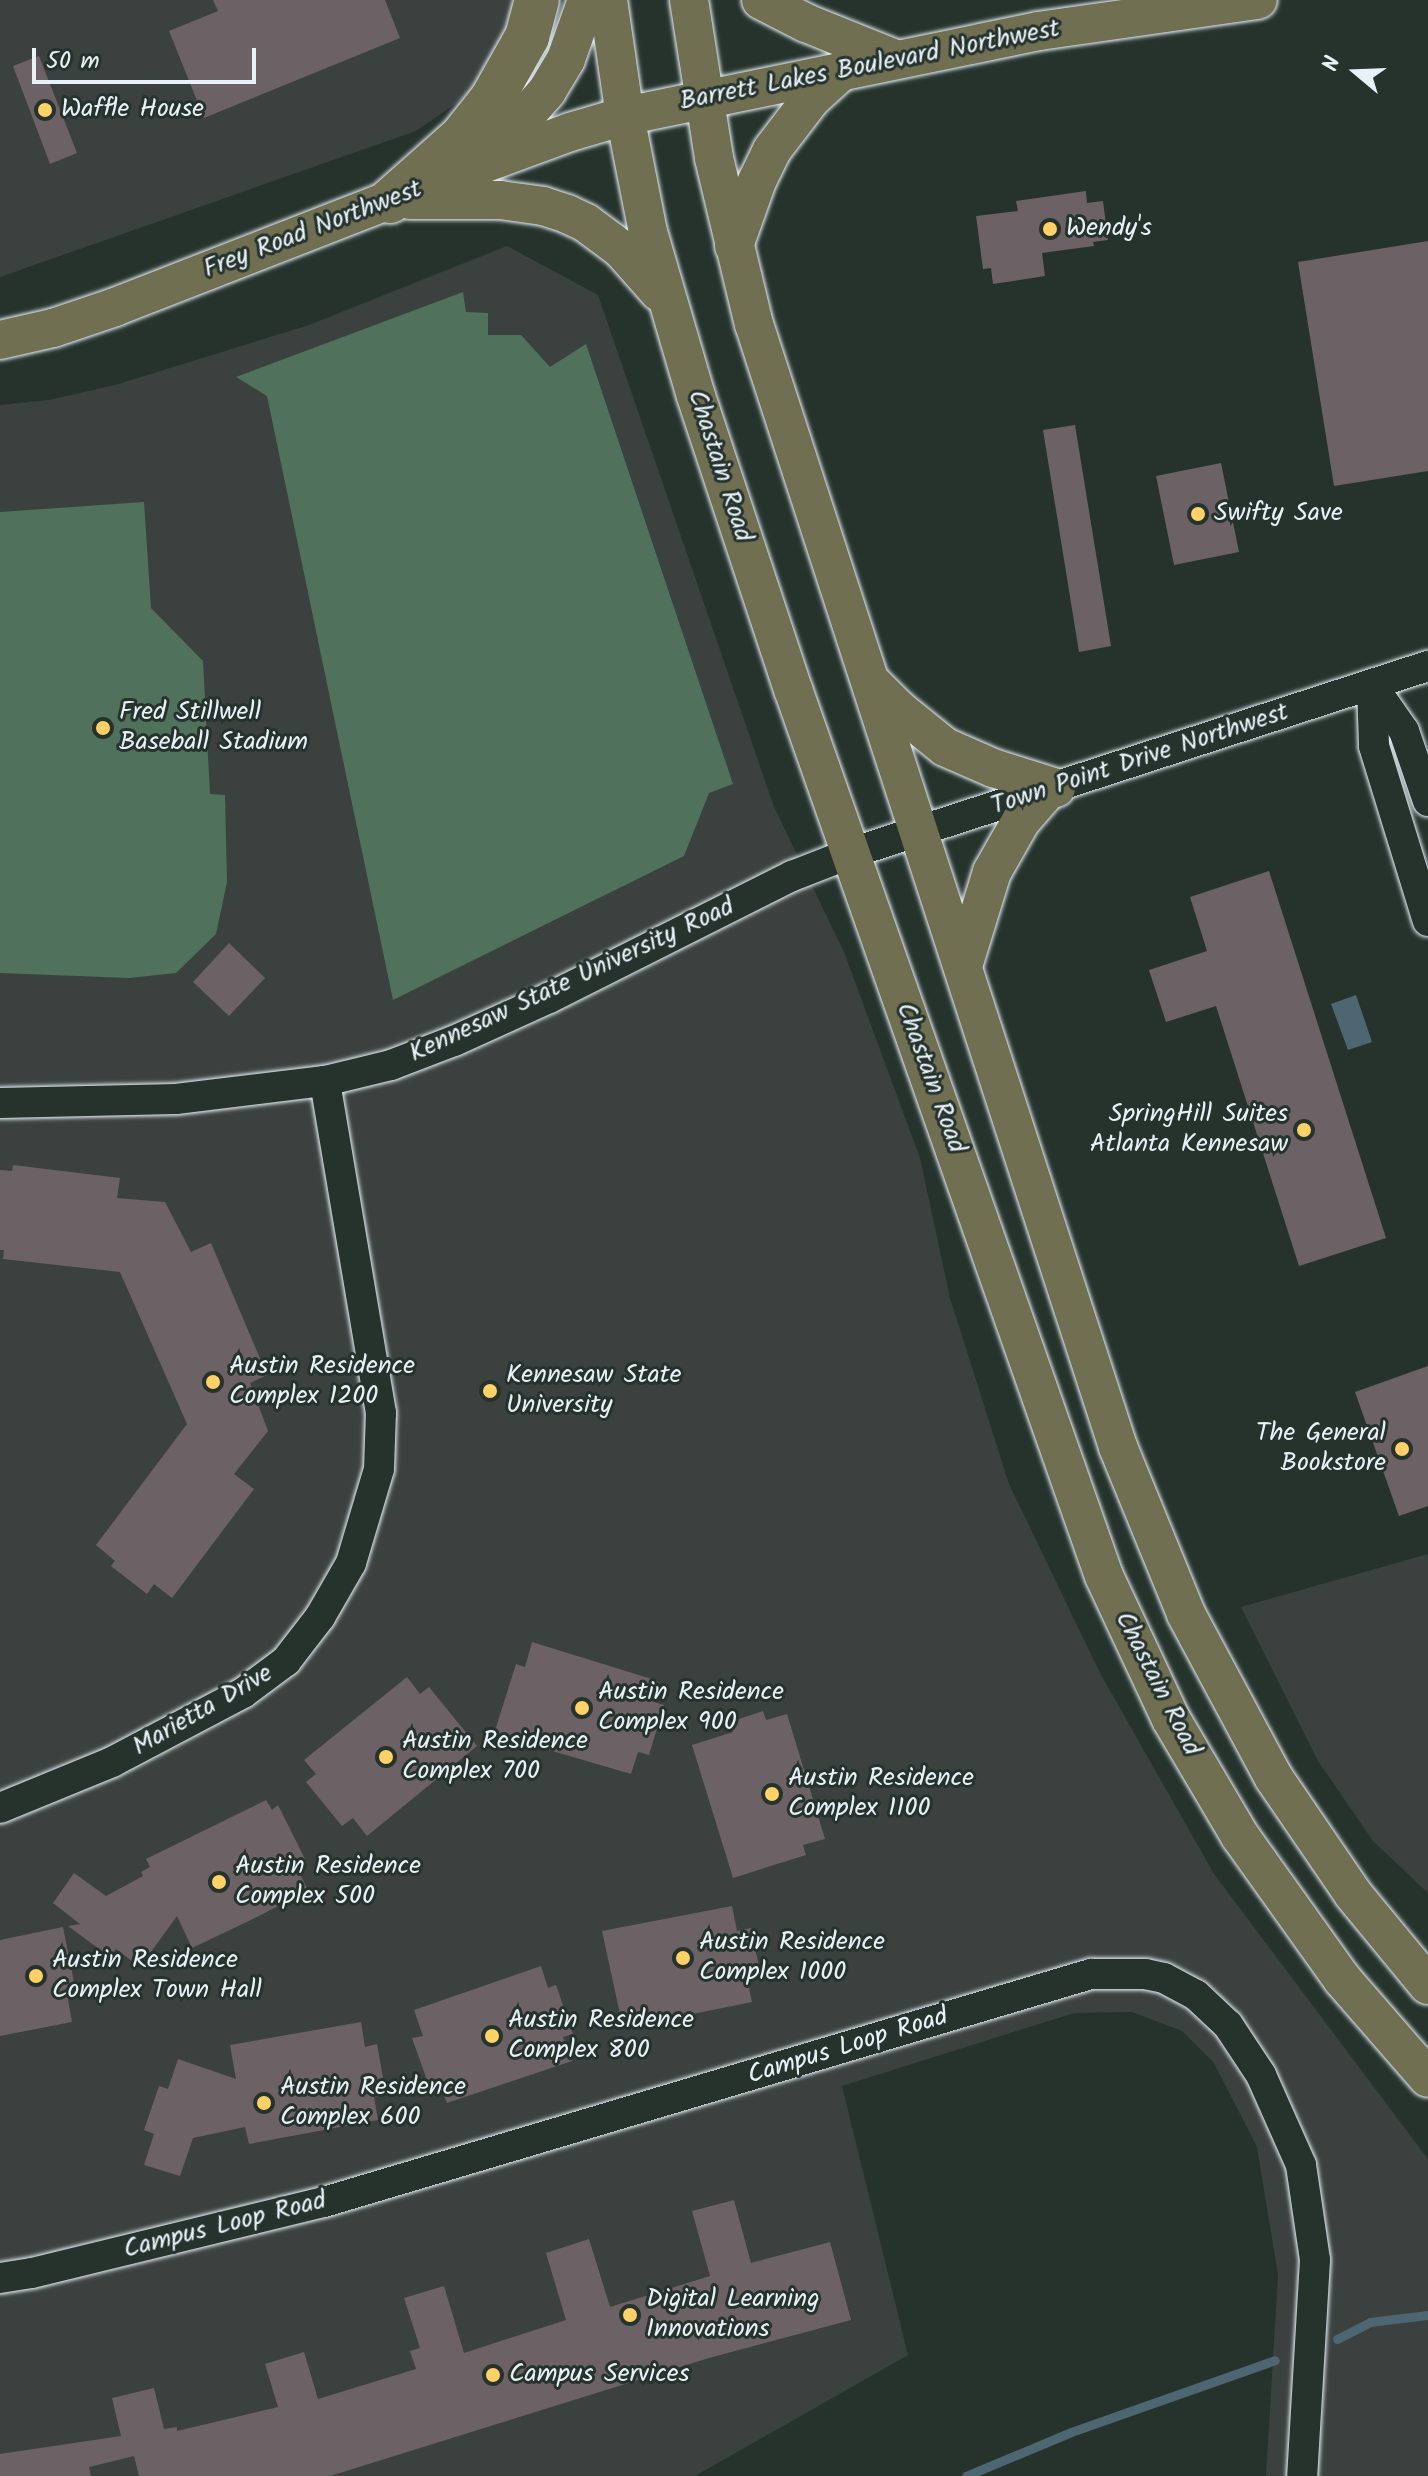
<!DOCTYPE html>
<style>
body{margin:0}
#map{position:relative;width:1428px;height:2476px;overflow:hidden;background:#26332d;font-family:Kalam,sans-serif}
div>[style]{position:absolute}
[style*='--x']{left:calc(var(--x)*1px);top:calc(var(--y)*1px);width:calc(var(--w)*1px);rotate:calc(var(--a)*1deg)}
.built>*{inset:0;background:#3b413e}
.green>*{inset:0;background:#50715b}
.water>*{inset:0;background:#4d6672}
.stream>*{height:9px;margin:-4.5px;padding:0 4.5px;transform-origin:4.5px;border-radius:4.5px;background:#4d6672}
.building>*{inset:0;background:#6c6266}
.roads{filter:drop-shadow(0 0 2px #e8f1f8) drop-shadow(0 0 2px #e8f1f8)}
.minor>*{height:30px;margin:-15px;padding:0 15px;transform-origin:15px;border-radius:15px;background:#26332d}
.major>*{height:38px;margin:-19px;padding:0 19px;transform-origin:19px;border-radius:19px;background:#706f52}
.highway>*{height:44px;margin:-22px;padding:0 22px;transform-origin:22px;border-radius:22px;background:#706f52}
.dots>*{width:22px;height:22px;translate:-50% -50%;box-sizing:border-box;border:4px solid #26332d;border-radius:50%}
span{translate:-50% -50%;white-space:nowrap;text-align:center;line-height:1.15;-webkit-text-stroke:6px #26332d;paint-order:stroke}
.street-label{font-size:26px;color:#e8f1f8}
.poi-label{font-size:26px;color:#e8f1f8}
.left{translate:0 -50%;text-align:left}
.right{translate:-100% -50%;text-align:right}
.north{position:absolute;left:1316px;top:32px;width:80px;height:80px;-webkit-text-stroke:6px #26332d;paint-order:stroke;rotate:289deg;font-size:22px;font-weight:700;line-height:32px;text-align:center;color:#e8f1f8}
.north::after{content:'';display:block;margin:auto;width:28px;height:36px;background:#e8f1f8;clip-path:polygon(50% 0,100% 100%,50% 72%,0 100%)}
.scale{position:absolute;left:32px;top:48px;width:224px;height:36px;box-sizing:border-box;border:4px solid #e8f1f8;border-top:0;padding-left:10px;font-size:24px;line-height:28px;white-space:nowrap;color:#e8f1f8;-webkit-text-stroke:6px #26332d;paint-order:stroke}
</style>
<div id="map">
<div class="built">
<i style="clip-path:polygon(0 0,512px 0,512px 16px,488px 81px,416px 131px,0 277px)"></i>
<i style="clip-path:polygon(507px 246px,598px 295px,774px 807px,844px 952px,920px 1158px,950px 1298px,1009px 1484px,1100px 1673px,1214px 1874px,1428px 2159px,1428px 2476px,1266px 2476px,1278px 2275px,1257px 2147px,1214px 2063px,1182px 2031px,1132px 2012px,1074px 2013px,842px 2086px,908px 2355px,695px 2476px,0 2476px,0 405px,49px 400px,115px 385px,309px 325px)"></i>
<i style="clip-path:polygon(1428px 1554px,1428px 1893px,1373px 1841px,1318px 1761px,1241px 1607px)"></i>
</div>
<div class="green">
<i style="clip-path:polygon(463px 292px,466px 312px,488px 313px,488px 335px,521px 335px,550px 367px,586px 344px,733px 784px,709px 793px,684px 856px,393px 1000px,267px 396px,236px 377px)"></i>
<i style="clip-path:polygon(144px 502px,151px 608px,203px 661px,210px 794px,225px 795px,227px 882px,216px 934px,176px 973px,129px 978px,0 973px,0 512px)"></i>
</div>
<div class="water">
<i style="clip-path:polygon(1356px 995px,1372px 1042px,1348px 1050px,1331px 1004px)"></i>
</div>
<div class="stream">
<i style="--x:1337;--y:2339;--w:37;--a:-27"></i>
<i style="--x:1370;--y:2322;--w:58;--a:-6.9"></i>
<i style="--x:966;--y:2476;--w:114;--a:-22.7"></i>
<i style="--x:1071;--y:2432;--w:216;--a:-19.4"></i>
</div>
<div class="building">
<i style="clip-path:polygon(213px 0,385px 0,400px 38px,204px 118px,169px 31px,218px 11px)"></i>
<i style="clip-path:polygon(39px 56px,77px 153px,50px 164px,13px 66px)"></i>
<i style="clip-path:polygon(1086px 191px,1087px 203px,1103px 201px,1108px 240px,1093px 242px,1094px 246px,1042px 253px,1045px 276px,993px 284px,991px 268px,983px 269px,976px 216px,1018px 211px,1016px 201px)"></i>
<i style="clip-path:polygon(1428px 241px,1428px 471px,1334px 486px,1298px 262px)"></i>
<i style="clip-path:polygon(1075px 425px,1111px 646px,1079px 652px,1043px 430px)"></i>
<i style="clip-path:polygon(1221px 463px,1239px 552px,1174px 565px,1156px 476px)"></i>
<i style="clip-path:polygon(1269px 871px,1386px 1238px,1299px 1266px,1216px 1006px,1166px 1022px,1149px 970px,1207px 951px,1190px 897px)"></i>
<i style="clip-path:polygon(229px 943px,265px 978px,229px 1016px,193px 982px)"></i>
<i style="clip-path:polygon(13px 1165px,120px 1178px,117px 1198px,165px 1202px,191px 1252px,211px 1243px,267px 1375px,250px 1383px,268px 1431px,234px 1474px,254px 1489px,172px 1598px,154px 1584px,147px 1594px,111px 1566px,115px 1561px,96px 1545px,187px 1424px,120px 1272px,3px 1259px,4px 1250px,0 1250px,0 1170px,12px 1171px)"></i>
<i style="clip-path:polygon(1428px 1366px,1428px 1506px,1399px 1516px,1355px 1392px)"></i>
<i style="clip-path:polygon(532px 1642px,658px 1681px,651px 1701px,664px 1705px,649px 1755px,638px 1752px,631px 1774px,494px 1734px,516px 1664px,525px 1667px)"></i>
<i style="clip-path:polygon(407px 1677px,420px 1694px,429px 1687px,477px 1746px,367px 1836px,353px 1818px,342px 1826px,306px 1782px,316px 1774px,304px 1760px)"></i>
<i style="clip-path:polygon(763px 1711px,766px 1720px,787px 1714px,825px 1839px,803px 1845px,806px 1855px,733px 1878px,692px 1745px,733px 1732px,730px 1722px)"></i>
<i style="clip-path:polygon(266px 1800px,272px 1810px,278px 1805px,307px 1863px,297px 1868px,308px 1890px,259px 1916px,192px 1948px,177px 1916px,140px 1967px,116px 1949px,110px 1957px,68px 1926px,80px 1924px,53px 1903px,74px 1873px,106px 1896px,143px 1876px,141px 1872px,150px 1867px,146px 1859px)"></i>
<i style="clip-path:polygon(732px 1906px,737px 1931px,751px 1928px,761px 1976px,747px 1979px,752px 2002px,623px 2028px,602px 1931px)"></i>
<i style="clip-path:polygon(63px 1927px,76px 1992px,67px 1994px,72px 2022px,0 2036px,0 1940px)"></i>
<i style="clip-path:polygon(541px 1966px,548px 1988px,556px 1985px,573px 2034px,563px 2037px,572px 2061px,447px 2103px,439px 2082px,429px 2086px,412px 2038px,423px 2036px,414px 2010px)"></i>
<i style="clip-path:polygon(361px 2022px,365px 2047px,377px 2044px,386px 2095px,374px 2097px,378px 2120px,249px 2144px,245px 2127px,193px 2138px,180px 2176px,144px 2165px,154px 2134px,144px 2130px,159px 2086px,168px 2089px,178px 2059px,236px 2079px,230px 2045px)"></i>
<i style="clip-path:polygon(734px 2200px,751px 2263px,830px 2242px,851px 2320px,709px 2358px,330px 2476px,139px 2476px,134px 2456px,89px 2467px,91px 2476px,0 2476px,0 2454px,121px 2436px,112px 2398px,154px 2388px,164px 2429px,177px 2427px,177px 2431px,278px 2407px,265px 2364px,304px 2352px,318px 2399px,416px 2369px,410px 2351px,420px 2348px,404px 2298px,444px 2286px,464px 2353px,566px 2320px,546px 2253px,589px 2239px,610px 2307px,710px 2276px,692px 2211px)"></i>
</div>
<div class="roads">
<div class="minor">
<i style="--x:1372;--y:685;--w:61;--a:88.1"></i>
<i style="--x:1374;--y:746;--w:183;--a:72.9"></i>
<i style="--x:1372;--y:685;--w:56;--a:55.2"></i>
<i style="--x:1404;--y:731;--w:74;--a:71.1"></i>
<i style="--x:0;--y:1103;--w:176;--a:-1.3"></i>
<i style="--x:176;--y:1099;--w:150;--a:-6.9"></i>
<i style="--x:325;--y:1081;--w:68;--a:-13.6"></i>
<i style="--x:391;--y:1065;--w:67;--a:-20.9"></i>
<i style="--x:454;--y:1041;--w:104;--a:-24.4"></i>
<i style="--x:549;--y:998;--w:272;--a:-26.7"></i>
<i style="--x:792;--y:876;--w:63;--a:-21.3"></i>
<i style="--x:851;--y:853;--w:607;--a:-17.96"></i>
<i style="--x:0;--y:1808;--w:121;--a:-22.3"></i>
<i style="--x:112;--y:1762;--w:148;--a:-27.8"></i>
<i style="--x:243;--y:1693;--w:54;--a:-36.7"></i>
<i style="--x:286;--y:1661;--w:56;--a:-52.3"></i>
<i style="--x:320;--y:1617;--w:62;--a:-60.1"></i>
<i style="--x:351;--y:1563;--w:98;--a:-73.4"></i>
<i style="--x:379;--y:1469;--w:56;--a:-88"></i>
<i style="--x:381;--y:1413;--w:337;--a:-99.6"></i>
<i style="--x:0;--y:2278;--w:32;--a:-9"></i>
<i style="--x:32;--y:2273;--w:301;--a:-13.7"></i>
<i style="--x:324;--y:2202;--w:800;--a:-16.56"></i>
<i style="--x:1091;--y:1974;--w:54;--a:0"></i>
<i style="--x:1145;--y:1974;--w:19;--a:12"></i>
<i style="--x:1164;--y:1978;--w:36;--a:28"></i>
<i style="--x:1196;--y:1995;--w:44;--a:43.2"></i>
<i style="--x:1228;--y:2025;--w:60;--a:56.6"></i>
<i style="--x:1261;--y:2075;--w:98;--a:66"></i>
<i style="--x:1301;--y:2165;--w:96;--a:81.6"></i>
<i style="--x:1315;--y:2260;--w:216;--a:93.4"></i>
</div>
<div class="major">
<i style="--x:608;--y:0;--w:117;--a:81.7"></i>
<i style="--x:625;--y:116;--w:118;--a:78.8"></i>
<i style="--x:648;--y:232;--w:171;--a:73.7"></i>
<i style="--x:696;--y:396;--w:309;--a:71.7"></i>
<i style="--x:793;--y:689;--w:940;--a:70.68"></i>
<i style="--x:1104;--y:1576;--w:158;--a:64.9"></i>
<i style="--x:1171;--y:1719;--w:136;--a:59.5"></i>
<i style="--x:1240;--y:1836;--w:176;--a:54.5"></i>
<i style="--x:1342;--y:1979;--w:131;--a:49"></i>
<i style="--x:689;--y:0;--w:160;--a:81"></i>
<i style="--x:714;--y:158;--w:171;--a:76.5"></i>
<i style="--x:754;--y:324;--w:1181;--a:72.04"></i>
<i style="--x:1118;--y:1447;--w:180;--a:67.8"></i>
<i style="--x:1186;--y:1614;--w:186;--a:61.8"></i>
<i style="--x:1274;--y:1778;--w:140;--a:55.7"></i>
<i style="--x:1353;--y:1894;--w:118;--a:50.5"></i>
<i style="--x:761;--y:0;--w:51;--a:27.1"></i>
<i style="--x:806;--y:23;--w:96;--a:22"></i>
<i style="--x:481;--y:155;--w:50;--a:-40.1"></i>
<i style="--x:519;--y:123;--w:43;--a:-48.8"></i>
<i style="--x:547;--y:91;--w:37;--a:-59"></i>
<i style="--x:566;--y:59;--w:63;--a:-70.4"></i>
<i style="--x:409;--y:200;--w:91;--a:0"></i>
<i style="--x:500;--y:200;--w:43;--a:7.9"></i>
<i style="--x:543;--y:206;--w:25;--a:18"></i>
<i style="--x:567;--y:214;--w:21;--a:25"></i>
<i style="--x:586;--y:223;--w:44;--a:36.6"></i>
<i style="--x:621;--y:249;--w:57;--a:48.5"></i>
<i style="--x:734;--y:246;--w:69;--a:-70.5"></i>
<i style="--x:757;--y:181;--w:34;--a:-64"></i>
<i style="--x:772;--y:150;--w:64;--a:-52.6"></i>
<i style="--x:811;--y:99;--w:45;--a:-42.3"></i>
<i style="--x:0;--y:340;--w:54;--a:-12.8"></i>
<i style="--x:53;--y:328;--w:65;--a:-18.7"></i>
<i style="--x:115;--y:307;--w:366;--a:-21.3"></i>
<i style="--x:456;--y:174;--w:121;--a:-20.2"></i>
<i style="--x:570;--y:132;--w:57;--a:-16.2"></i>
<i style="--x:625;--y:116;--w:423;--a:-11.6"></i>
<i style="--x:1039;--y:31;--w:221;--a:-8.1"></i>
<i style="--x:874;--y:685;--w:34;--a:45"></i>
<i style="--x:898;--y:709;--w:60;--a:39"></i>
<i style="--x:945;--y:747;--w:52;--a:23.6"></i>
<i style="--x:993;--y:768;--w:66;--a:17.6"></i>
<i style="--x:964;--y:963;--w:95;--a:-72.9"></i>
<i style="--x:992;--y:872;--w:59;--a:-60.4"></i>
<i style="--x:1021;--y:821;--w:40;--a:-49"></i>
</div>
<div class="highway">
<i style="--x:390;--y:201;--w:96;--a:-41.6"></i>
<i style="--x:462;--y:137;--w:48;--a:-51.7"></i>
<i style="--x:492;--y:99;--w:71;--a:-60.6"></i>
<i style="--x:527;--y:37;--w:38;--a:-75"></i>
</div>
</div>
<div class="dots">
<i style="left:45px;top:110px;background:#ffd166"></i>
<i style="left:1050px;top:229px;background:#ffd166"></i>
<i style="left:1198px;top:514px;background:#ffd166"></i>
<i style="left:103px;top:728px;background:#ffd166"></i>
<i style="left:1304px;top:1130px;background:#ffd166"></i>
<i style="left:213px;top:1382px;background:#ffd166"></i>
<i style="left:490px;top:1391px;background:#ffd166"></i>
<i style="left:1402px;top:1449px;background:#ffd166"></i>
<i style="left:582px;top:1708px;background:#ffd166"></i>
<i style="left:386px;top:1757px;background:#ffd166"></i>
<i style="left:772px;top:1794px;background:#ffd166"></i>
<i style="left:219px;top:1882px;background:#ffd166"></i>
<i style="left:683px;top:1958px;background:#ffd166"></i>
<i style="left:36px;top:1976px;background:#ffd166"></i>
<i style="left:492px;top:2036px;background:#ffd166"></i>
<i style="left:264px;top:2103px;background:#ffd166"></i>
<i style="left:630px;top:2315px;background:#ffd166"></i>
<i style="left:493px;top:2375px;background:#ffd166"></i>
</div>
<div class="street-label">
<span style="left:870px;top:66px;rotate:-11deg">Barrett Lakes Boulevard Northwest</span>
<span style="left:313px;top:230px;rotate:-21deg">Frey Road Northwest</span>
<span style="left:719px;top:466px;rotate:72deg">Chastain Road</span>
<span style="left:1140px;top:760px;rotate:-18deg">Town Point Drive Northwest</span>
<span style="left:572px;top:981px;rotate:-25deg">Kennesaw State University Road</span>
<span style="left:930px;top:1078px;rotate:70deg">Chastain Road</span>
<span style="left:1157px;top:1684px;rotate:63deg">Chastain Road</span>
<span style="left:203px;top:1711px;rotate:-30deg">Marietta Drive</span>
<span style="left:848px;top:2047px;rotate:-17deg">Campus Loop Road</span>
<span style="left:225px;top:2226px;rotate:-14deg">Campus Loop Road</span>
</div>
<div class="poi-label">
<span class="left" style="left:61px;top:110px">Waffle House</span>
<span class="left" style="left:1066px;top:229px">Wendy's</span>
<span class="left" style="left:1214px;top:514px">Swifty Save</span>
<span class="left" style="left:119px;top:728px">Fred Stillwell<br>Baseball Stadium</span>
<span class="right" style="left:1288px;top:1130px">SpringHill Suites<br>Atlanta Kennesaw</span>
<span class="left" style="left:229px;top:1382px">Austin Residence<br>Complex 1200</span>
<span class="left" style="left:506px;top:1391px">Kennesaw State<br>University</span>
<span class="right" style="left:1386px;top:1449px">The General<br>Bookstore</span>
<span class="left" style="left:598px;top:1708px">Austin Residence<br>Complex 900</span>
<span class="left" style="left:402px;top:1757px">Austin Residence<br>Complex 700</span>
<span class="left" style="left:788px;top:1794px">Austin Residence<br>Complex 1100</span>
<span class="left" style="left:235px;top:1882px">Austin Residence<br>Complex 500</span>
<span class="left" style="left:699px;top:1958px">Austin Residence<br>Complex 1000</span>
<span class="left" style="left:52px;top:1976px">Austin Residence<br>Complex Town Hall</span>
<span class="left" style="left:508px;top:2036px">Austin Residence<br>Complex 800</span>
<span class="left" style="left:280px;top:2103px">Austin Residence<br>Complex 600</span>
<span class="left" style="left:646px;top:2315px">Digital Learning<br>Innovations</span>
<span class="left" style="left:509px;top:2375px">Campus Services</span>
</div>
<div class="north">N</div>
<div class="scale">50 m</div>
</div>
